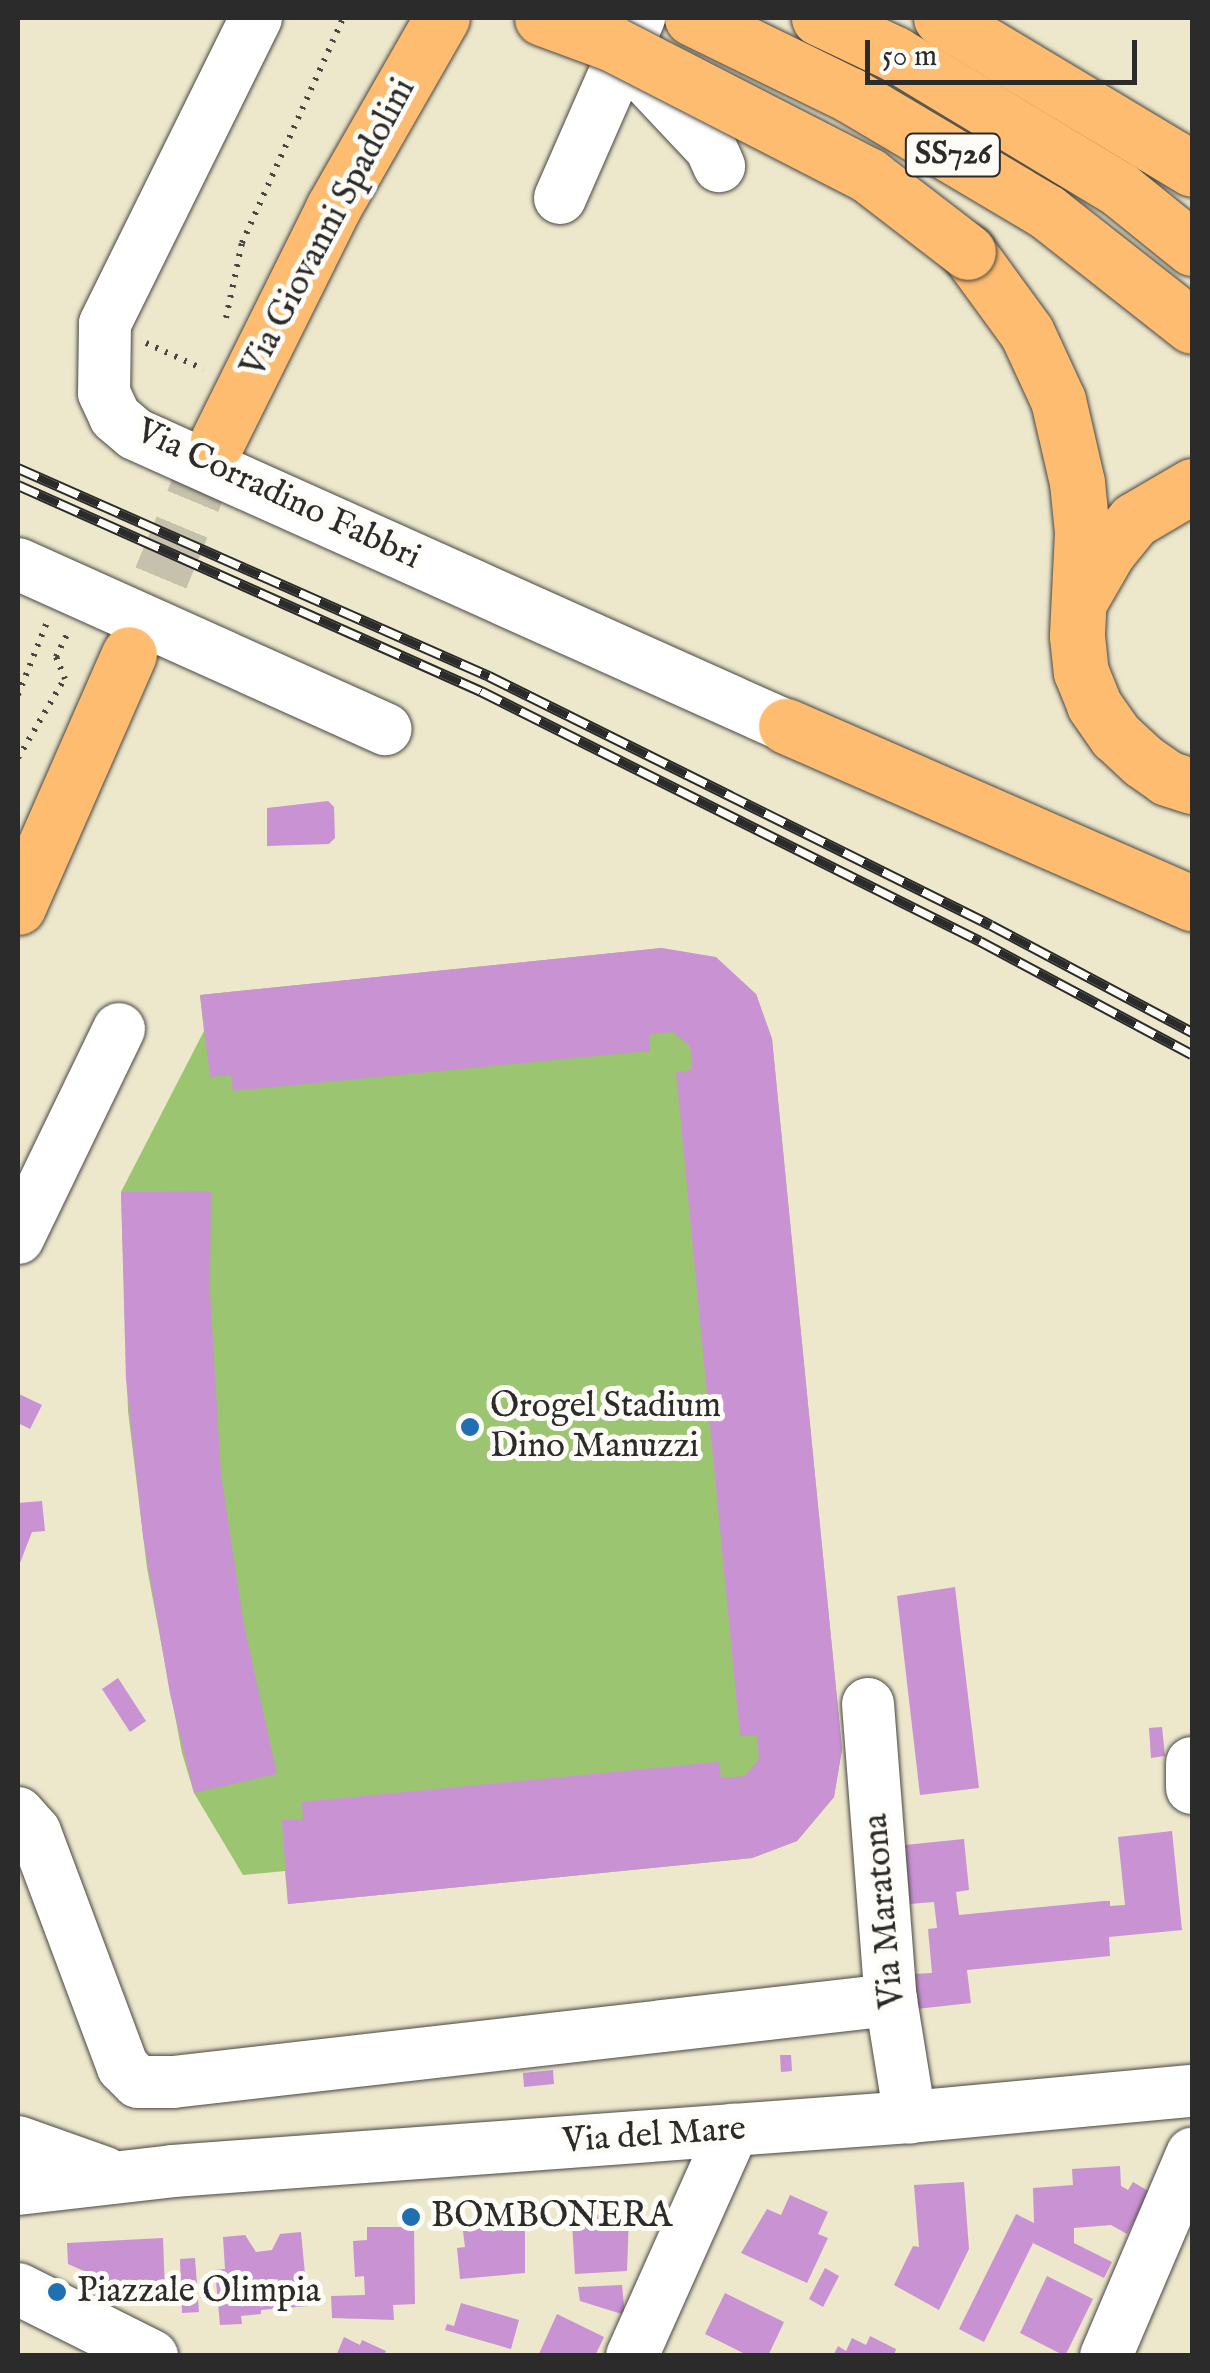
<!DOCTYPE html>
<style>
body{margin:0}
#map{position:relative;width:1210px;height:2373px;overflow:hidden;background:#ede7cc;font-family:"IM FELL English",serif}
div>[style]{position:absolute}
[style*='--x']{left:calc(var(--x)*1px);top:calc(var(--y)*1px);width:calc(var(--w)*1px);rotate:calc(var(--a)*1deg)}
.green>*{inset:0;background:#9cc571}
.building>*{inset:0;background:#c992d2}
.major-tunnel>*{height:55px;margin-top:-27.5px;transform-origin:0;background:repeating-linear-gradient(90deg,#c6c1ac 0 55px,transparent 0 83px)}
.path>*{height:6px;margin-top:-3px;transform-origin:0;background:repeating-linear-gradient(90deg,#484743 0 2.5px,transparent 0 10.5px)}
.roads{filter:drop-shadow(0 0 2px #484743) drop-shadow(0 0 2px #484743)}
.minor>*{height:52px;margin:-26px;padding:0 26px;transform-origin:26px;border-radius:26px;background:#fff}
.major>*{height:55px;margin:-27.5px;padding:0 27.5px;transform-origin:27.5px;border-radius:27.5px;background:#febc70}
.highway>*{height:55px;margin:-27.5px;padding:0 27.5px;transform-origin:27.5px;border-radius:27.5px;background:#febc70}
.rail>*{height:11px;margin-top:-5.5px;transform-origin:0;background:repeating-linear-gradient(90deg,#fdfcf7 0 22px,#2b2b2b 0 44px);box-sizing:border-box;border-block:2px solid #2b2b2b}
.bridges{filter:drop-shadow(0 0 2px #484743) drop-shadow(0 0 2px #484743)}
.highway-bridge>*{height:55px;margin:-27.5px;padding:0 27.5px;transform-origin:27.5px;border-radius:27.5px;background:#febc70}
.dots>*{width:28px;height:28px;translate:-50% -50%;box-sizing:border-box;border:5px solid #fdfcf7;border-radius:50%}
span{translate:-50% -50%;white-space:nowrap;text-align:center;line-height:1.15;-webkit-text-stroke:10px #fdfcf7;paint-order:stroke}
.shield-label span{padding:2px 8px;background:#fdfcf7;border:2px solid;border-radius:8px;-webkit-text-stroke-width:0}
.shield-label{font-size:32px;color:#2b2b2b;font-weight:700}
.street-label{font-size:35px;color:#2b2b2b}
.poi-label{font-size:35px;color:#2b2b2b}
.left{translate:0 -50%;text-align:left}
.frame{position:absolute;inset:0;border:20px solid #2b2b2b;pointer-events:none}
.scale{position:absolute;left:865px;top:40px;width:272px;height:45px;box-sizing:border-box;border:5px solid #2b2b2b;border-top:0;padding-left:12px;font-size:30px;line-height:35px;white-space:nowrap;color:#2b2b2b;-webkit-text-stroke:8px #fdfcf7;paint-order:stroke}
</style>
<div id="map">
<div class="green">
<i style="clip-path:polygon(662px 948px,756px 994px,772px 1039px,842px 1749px,834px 1797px,797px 1841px,752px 1858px,288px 1904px,285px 1871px,243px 1875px,194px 1793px,182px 1753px,147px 1568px,128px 1411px,121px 1192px,204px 1031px,200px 995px)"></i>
</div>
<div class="building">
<i style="clip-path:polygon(328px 801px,334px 807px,335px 838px,329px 844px,267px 846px,267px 808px)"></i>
<i style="clip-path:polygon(662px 948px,716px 957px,756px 994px,772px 1039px,842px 1749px,834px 1797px,797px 1841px,752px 1858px,288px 1904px,282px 1820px,303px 1819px,302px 1802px,719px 1762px,721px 1778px,745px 1776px,759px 1759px,757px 1735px,740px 1736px,676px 1072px,692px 1070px,690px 1046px,673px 1032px,649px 1035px,650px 1051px,233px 1091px,231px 1075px,210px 1077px,200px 995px)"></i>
<i style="clip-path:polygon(211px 1191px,210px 1291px,221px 1474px,244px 1625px,277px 1774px,194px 1793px,170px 1694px,143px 1536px,126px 1380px,121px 1192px)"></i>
<i style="clip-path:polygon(19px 1394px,42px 1405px,30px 1429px,18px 1423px)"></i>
<i style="clip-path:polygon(42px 1501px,45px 1531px,32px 1532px,18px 1568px,18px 1503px)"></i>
<i style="clip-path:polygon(955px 1587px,979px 1788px,920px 1795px,897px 1596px)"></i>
<i style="clip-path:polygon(118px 1678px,146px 1721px,130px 1732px,102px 1689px)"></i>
<i style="clip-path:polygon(1162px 1727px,1165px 1756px,1151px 1758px,1149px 1728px)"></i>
<i style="clip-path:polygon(1172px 1831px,1182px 1930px,1109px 1937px,1110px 1956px,967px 1970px,971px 2003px,916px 2009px,913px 1974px,932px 1973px,928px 1929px,937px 1928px,934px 1902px,910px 1904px,905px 1845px,964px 1839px,969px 1890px,956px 1892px,959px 1915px,1104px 1901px,1110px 1901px,1110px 1906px,1125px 1905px,1118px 1837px)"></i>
<i style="clip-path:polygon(780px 2055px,791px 2055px,792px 2071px,781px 2072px)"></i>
<i style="clip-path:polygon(553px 2070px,554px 2084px,524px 2087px,523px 2073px)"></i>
<i style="clip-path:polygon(1120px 2166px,1121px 2186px,1128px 2190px,1133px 2182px,1150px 2192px,1127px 2234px,1111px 2225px,1074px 2228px,1074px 2243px,1112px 2262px,1104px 2278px,1033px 2243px,984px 2342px,959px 2329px,1016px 2214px,1034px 2223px,1033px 2188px,1073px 2185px,1072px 2169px)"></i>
<i style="clip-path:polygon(964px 2182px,969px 2249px,939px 2310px,894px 2285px,913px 2246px,919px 2247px,914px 2185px)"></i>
<i style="clip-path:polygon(790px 2195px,828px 2212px,818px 2234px,828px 2238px,807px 2283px,741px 2253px,767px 2209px,781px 2215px)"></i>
<i style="clip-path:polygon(608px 2214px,629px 2216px,627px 2271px,575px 2274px,572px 2222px,581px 2221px,581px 2216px)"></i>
<i style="clip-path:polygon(525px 2218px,525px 2273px,460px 2279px,457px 2248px,465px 2247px,462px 2224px)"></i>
<i style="clip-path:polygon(367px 2227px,414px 2227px,415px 2304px,393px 2305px,394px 2320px,332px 2318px,331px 2296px,365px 2295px,364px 2276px,355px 2277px,353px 2241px,367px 2240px)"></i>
<i style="clip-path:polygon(301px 2232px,308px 2306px,261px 2310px,261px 2314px,241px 2316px,242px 2324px,220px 2325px,215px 2270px,225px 2269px,223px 2237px,245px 2235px,256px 2252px,272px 2250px,280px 2234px)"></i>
<i style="clip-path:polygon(163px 2238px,165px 2291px,123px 2293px,122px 2282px,109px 2282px,68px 2264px,67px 2243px)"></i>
<i style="clip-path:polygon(195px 2258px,199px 2312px,182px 2313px,180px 2259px)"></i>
<i style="clip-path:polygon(825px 2268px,839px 2276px,823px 2307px,809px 2299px)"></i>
<i style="clip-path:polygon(1047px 2276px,1093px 2299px,1065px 2356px,1020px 2333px)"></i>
<i style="clip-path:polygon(622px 2285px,625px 2315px,580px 2301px,578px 2287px)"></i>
<i style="clip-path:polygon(725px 2293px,784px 2322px,768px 2356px,749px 2356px,705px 2334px)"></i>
<i style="clip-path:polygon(461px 2303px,519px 2320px,511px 2349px,445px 2330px,447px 2324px,454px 2326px)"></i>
<i style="clip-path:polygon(557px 2314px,604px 2337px,595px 2356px,538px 2356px)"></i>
<i style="clip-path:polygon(870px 2336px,896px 2349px,894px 2356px,833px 2356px,838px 2346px,846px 2351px,852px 2338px,866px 2345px)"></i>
<i style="clip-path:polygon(344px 2337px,360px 2345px,362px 2340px,386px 2351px,384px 2356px,336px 2356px)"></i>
</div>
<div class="major-tunnel">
<i style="--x:129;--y:654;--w:232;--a:-67.4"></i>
</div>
<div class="path">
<i style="--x:226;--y:318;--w:77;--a:-78"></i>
<i style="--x:242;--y:243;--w:247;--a:-65.8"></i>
<i style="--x:146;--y:343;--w:63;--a:24.5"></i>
<i style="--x:65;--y:679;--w:24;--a:-112"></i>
<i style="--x:56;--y:657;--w:25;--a:-64"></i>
<i style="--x:18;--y:695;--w:79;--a:-68.3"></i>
<i style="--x:18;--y:758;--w:93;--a:-59.6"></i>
</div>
<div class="roads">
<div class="minor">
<i style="--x:256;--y:18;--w:341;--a:116.3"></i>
<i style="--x:105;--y:324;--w:69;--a:90.8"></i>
<i style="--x:104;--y:393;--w:26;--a:65"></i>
<i style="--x:115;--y:417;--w:26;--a:40"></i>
<i style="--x:135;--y:434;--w:713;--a:24.16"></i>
<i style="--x:633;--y:39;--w:41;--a:72.9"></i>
<i style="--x:645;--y:78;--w:96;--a:46.7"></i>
<i style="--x:711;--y:148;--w:20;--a:66"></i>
<i style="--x:560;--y:198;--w:197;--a:-66.3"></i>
<i style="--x:18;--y:564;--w:403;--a:24.2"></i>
<i style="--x:18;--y:1238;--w:232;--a:-64.2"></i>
<i style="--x:868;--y:1704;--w:297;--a:85.6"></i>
<i style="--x:891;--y:2000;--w:119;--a:80.8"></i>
<i style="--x:1192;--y:1763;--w:25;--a:90"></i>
<i style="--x:18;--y:1813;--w:25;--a:48"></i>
<i style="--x:35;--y:1832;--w:251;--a:69.5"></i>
<i style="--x:123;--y:2067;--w:21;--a:45"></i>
<i style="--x:138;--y:2082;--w:35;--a:0"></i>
<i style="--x:173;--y:2082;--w:723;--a:-6.52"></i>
<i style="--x:18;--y:2142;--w:92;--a:19.6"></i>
<i style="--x:18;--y:2189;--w:156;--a:-6.6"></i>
<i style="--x:173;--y:2171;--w:739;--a:-4.19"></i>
<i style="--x:910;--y:2117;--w:283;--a:-5.3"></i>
<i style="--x:18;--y:2289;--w:150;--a:26.6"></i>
<i style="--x:632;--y:2356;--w:248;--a:-65.9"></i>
<i style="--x:1106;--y:2356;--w:220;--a:-66.9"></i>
</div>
<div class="major">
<i style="--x:218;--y:440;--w:259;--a:-63.6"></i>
<i style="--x:333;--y:208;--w:219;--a:-60.2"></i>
<i style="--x:18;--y:907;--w:276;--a:-66.3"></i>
</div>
<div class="highway">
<i style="--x:692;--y:18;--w:176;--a:26"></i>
<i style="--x:850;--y:95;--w:229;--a:30.7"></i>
<i style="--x:1047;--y:212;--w:184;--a:38.2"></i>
<i style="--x:819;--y:18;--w:84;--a:25.3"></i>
<i style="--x:895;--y:54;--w:262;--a:31.1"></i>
<i style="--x:1119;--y:189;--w:94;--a:38.9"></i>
<i style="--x:941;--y:18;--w:293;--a:31"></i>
<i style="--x:968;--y:252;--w:100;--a:53.9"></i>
<i style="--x:1027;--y:333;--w:74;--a:65.2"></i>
<i style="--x:1058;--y:400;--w:84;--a:77"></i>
<i style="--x:1077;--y:482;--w:50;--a:84.3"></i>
<i style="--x:1082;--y:532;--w:104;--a:92.8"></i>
<i style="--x:1077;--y:636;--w:36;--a:84"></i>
<i style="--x:1081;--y:672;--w:35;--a:68"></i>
<i style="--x:1094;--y:705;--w:38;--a:55"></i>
<i style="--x:1116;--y:736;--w:37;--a:43"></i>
<i style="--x:1143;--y:761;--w:29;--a:35"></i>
<i style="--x:1167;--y:778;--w:26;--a:18"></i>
<i style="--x:1082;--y:597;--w:52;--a:-60"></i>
<i style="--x:1108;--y:552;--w:41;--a:-50.9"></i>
<i style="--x:1134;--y:520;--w:67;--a:-30.4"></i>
<i style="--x:786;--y:726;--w:443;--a:23.6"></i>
</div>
</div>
<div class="rail">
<i style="--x:18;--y:468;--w:515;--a:23.83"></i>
<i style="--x:489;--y:676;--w:560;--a:26.38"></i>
<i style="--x:991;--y:925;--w:228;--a:28"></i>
<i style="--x:18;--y:485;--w:507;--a:23.99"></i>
<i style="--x:481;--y:691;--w:558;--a:26.61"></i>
<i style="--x:980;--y:941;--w:240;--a:28.1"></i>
</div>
<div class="bridges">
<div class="highway-bridge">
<i style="--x:542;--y:18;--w:76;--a:20.1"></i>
<i style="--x:613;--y:44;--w:287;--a:27.2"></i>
<i style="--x:868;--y:175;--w:126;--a:37.6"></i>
</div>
</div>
<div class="dots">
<i style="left:470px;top:1427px;background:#1f6fb2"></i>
<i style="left:411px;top:2217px;background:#1f6fb2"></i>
<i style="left:57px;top:2292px;background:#1f6fb2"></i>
</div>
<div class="shield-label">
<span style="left:953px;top:155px">SS726</span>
</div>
<div class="street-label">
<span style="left:329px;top:228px;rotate:-62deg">Via Giovanni Spadolini</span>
<span style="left:278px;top:495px;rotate:25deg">Via Corradino Fabbri</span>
<span style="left:885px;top:1911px;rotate:-95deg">Via Maratona</span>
<span style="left:654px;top:2136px;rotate:-4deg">Via del Mare</span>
</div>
<div class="poi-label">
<span class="left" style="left:490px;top:1427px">Orogel Stadium<br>Dino Manuzzi</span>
<span class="left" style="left:431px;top:2217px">BOMBONERA</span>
<span class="left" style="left:77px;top:2292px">Piazzale Olimpia</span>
</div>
<div class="frame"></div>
<div class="scale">50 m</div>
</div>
